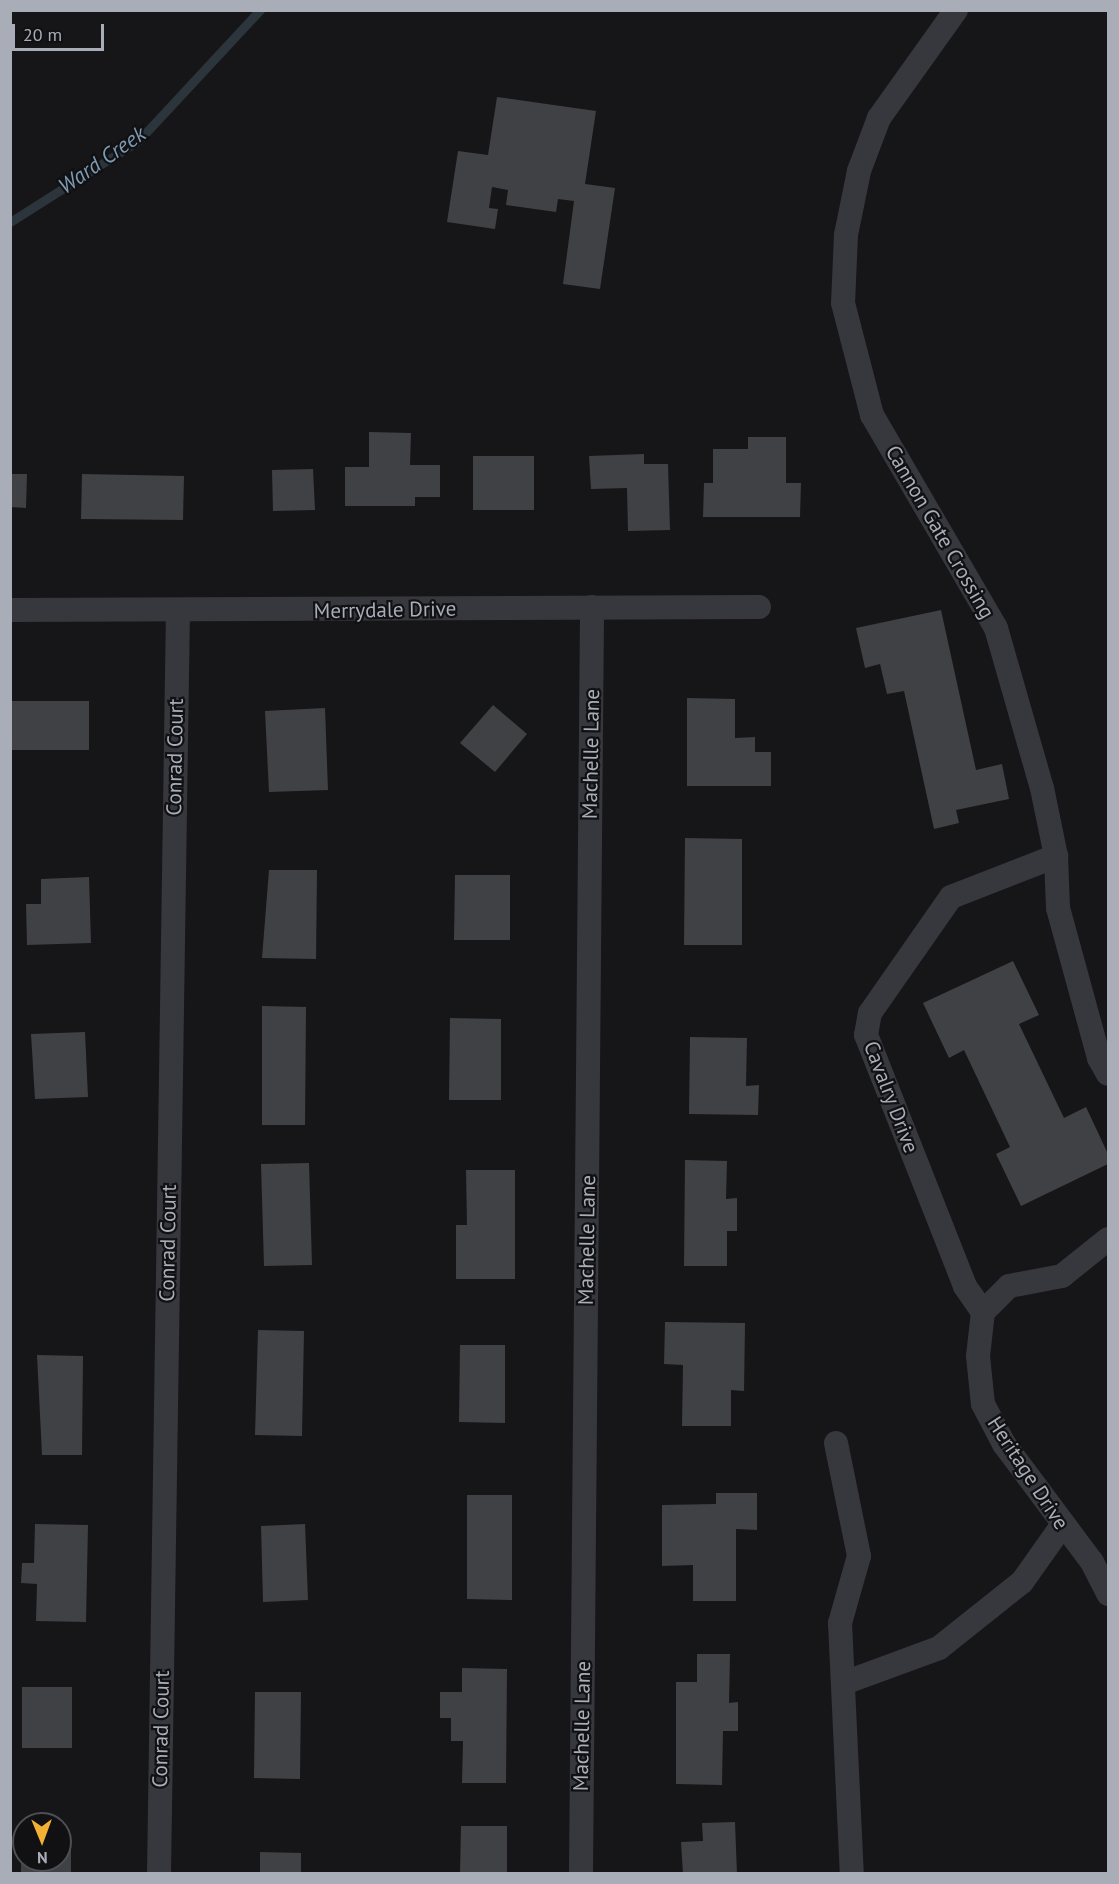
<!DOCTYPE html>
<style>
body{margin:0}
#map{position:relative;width:1119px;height:1884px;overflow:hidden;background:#161618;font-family:"PT Sans",sans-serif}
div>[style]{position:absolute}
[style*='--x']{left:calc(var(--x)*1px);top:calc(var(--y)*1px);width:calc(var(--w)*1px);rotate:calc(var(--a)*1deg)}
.stream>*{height:9px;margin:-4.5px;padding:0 4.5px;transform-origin:4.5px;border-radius:4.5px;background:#2c353c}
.building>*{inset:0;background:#404145}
.street>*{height:24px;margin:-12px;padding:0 12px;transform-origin:12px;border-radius:12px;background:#37383d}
span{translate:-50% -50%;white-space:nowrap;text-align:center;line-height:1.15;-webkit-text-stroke:4.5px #111113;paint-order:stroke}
.street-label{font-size:21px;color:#a8adb8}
.water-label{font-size:22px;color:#7f9bb3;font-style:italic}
.frame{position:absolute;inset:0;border:12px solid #a8adb8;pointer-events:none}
.north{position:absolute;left:12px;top:1812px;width:60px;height:60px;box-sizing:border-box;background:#111113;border:2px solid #4d4f55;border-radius:50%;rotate:179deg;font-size:16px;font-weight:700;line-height:24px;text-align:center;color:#a8adb8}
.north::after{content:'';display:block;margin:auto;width:21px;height:27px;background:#f2b134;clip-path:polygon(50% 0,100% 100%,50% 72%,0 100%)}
.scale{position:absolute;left:12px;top:24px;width:92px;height:27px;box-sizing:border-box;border:3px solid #a8adb8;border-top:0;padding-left:8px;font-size:18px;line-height:21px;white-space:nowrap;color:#a8adb8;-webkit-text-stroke:4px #111113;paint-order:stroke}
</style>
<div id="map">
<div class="stream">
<i style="--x:10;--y:222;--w:153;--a:-32.4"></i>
<i style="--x:139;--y:140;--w:178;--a:-47.1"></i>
</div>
<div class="building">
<i style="clip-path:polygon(497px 97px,596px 111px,585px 184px,615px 188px,600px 289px,563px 284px,574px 201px,558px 199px,556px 212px,506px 205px,508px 190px,492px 187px,489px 208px,498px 209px,495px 229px,447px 222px,458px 151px,488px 155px)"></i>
<i style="clip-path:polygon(369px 432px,411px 433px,410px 465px,440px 465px,440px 497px,415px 497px,415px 506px,345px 506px,345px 467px,369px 467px)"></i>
<i style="clip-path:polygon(748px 437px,786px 437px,786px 483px,801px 483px,800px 517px,703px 517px,704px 483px,713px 483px,713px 449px,748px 449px)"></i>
<i style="clip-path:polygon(644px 454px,644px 464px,668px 464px,670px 530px,628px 531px,627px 488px,591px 489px,589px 456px)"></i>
<i style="clip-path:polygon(473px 456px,534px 456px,534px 510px,473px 510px)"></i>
<i style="clip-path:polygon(313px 469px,315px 510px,273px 511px,272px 470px)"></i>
<i style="clip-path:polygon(10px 474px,27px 474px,26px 508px,10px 507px)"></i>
<i style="clip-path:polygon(82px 474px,184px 476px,183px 520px,81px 519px)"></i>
<i style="clip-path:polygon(941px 610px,976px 770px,1002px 764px,1009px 799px,956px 810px,959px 823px,934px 829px,904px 691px,887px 694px,880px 664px,865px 668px,856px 628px)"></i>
<i style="clip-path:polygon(687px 698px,735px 699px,735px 738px,755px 737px,755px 752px,771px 752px,771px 786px,687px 786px)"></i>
<i style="clip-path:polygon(10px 701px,89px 701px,89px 750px,10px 750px)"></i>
<i style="clip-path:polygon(493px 705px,527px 734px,495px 772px,460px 743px)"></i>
<i style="clip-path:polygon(325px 708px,328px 790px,269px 792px,265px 711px)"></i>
<i style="clip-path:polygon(685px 838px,742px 839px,742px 945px,684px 945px)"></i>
<i style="clip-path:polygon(269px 870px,317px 870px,316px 959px,262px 958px)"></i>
<i style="clip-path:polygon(455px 875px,510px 875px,510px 940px,454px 940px)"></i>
<i style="clip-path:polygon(89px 877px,91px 943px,27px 945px,26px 904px,41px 904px,41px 879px)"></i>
<i style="clip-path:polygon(1013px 961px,1039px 1015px,1019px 1024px,1064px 1118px,1086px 1107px,1108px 1154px,1108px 1164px,1021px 1206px,996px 1154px,1010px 1147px,964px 1050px,949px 1058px,923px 1003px)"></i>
<i style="clip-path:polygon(262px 1006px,306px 1007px,305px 1125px,262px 1125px)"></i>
<i style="clip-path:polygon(450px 1018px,501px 1019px,501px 1100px,449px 1100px)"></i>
<i style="clip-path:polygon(85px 1032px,88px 1097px,35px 1099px,31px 1034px)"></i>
<i style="clip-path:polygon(690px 1037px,747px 1038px,746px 1086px,759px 1085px,758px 1115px,689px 1114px)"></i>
<i style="clip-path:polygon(685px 1160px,727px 1161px,726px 1199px,737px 1198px,737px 1231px,727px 1231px,727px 1266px,684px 1266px)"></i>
<i style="clip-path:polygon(309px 1163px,312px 1265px,264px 1266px,261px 1164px)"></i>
<i style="clip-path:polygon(466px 1170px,515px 1170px,515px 1279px,456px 1279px,456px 1225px,467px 1225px)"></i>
<i style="clip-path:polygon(665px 1322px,745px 1323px,744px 1391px,731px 1390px,731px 1426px,682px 1426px,683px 1365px,664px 1364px)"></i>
<i style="clip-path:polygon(258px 1330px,304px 1331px,302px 1436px,255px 1435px)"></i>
<i style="clip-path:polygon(460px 1345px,505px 1345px,505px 1423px,459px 1422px)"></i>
<i style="clip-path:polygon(37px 1355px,83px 1356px,82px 1455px,42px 1455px)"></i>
<i style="clip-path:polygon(716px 1493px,757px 1493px,757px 1530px,736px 1529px,736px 1601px,693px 1601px,693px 1565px,662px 1566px,662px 1505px,716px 1504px)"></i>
<i style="clip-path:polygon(467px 1495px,512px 1495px,512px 1600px,467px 1599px)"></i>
<i style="clip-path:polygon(35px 1524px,88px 1525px,86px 1622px,36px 1621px,37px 1584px,21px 1583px,22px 1563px,34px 1563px)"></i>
<i style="clip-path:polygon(305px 1524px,308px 1600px,263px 1602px,261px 1526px)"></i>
<i style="clip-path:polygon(697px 1654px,730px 1654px,729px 1703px,738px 1702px,738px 1731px,723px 1731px,722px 1785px,676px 1784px,676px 1682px,697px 1682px)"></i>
<i style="clip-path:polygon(462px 1668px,507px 1669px,506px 1783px,462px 1783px,463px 1741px,451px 1741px,451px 1718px,440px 1718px,440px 1692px,462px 1692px)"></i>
<i style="clip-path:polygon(22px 1687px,72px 1687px,72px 1748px,22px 1748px)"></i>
<i style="clip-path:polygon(255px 1692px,301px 1692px,300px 1779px,254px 1778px)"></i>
<i style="clip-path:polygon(735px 1822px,737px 1874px,683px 1874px,681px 1842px,703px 1841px,702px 1823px)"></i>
<i style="clip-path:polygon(461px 1826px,507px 1826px,507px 1874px,460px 1874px)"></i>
<i style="clip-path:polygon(21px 1846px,24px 1860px,60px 1860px,60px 1846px,71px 1846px,71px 1874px,21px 1874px)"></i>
<i style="clip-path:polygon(260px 1852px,301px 1853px,301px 1874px,260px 1874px)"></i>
</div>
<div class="street">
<i style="--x:956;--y:10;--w:133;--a:125.5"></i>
<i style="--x:879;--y:118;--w:57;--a:110.7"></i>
<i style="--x:859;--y:171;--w:65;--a:101.5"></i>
<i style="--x:846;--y:235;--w:68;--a:92.5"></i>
<i style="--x:843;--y:303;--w:116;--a:75.5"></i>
<i style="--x:872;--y:415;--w:246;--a:59.8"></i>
<i style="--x:996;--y:628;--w:166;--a:74"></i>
<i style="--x:1042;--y:788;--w:69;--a:78.4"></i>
<i style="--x:1056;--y:856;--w:52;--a:87.8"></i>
<i style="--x:1058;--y:908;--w:156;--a:74.7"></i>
<i style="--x:1099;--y:1058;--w:18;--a:61"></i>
<i style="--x:10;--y:610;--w:749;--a:-0.23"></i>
<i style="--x:1108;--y:1239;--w:59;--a:141.2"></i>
<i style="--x:1062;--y:1276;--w:54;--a:169.3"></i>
<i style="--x:1009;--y:1286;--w:37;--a:135"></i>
<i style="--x:983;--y:1312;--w:44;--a:96.5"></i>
<i style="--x:978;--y:1356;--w:48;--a:84.1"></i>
<i style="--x:983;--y:1404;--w:45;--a:62.3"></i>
<i style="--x:1004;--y:1444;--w:147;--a:53.3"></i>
<i style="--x:1092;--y:1562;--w:36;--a:63"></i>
<i style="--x:983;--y:1312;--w:32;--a:-125"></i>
<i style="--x:965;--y:1286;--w:270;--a:-111.5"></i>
<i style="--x:866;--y:1035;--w:22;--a:-80"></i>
<i style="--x:870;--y:1013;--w:141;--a:-55.1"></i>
<i style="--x:951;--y:897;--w:113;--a:-21.3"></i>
<i style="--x:836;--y:1443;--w:115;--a:78.5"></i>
<i style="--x:859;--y:1556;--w:70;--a:105.8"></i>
<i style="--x:840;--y:1623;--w:251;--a:87.3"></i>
<i style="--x:844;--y:1683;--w:101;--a:-20.2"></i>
<i style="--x:939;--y:1648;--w:106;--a:-38.5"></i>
<i style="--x:1022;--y:1582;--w:67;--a:-54.7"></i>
<i style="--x:159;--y:1874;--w:1262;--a:-89.14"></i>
<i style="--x:581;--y:1874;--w:1267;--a:-89.5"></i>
</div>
<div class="street-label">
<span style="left:940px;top:532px;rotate:60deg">Cannon Gate Crossing</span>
<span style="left:385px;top:610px;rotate:-1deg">Merrydale Drive</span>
<span style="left:591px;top:754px;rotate:-89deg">Machelle Lane</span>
<span style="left:175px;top:757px;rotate:-89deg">Conrad Court</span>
<span style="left:891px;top:1097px;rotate:69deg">Cavalry Drive</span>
<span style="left:587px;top:1240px;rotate:-89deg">Machelle Lane</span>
<span style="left:168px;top:1243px;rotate:-89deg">Conrad Court</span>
<span style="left:1028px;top:1473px;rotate:57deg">Heritage Drive</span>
<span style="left:582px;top:1726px;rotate:-89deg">Machelle Lane</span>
<span style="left:161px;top:1729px;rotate:-89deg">Conrad Court</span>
</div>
<div class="water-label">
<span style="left:102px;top:160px;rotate:-35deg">Ward Creek</span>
</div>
<div class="frame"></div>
<div class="north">N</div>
<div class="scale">20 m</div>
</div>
